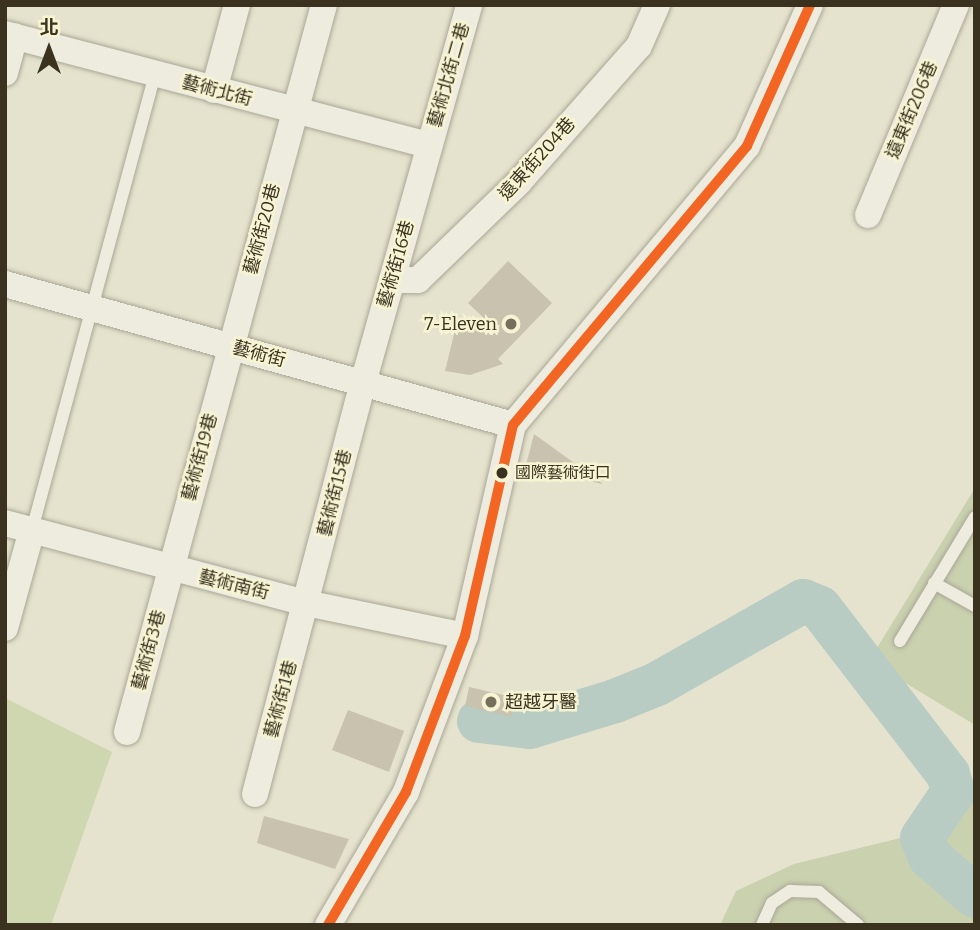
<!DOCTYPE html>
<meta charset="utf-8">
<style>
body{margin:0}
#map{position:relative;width:980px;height:930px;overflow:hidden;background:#e5e3cd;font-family:Bitter,"Noto Sans TC",serif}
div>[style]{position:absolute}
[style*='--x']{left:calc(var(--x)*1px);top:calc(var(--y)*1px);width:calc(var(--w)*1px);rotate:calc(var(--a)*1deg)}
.green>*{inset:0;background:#ced7af}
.cemetery>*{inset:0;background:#cad1af}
.river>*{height:44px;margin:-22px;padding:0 22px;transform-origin:22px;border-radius:22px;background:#b8ccc4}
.building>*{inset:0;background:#c9c2ae}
.roads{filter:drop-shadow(0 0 2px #aaa796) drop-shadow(0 0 2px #aaa796)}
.lane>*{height:12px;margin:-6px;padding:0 6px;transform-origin:6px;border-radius:6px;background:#eeecdf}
.street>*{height:26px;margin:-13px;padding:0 13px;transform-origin:13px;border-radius:13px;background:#eeecdf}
.bus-1>*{height:10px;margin:-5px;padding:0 5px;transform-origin:5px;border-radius:5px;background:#f26522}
.dots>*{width:19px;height:19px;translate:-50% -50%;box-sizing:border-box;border:4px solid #f6f4d3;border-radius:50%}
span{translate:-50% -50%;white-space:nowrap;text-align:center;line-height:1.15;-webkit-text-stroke:5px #f6f4d3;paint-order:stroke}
.bus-label{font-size:16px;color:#3a311e}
.left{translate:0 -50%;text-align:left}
.street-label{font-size:18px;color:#3a311e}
.poi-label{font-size:18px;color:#3a311e}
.right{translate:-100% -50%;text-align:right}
.frame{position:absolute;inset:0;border:7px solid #3a311e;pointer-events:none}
.north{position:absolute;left:14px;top:14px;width:70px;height:70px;-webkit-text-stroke:5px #f6f4d3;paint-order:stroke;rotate:0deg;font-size:19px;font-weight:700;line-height:28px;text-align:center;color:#3a311e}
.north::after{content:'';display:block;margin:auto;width:24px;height:32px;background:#3a311e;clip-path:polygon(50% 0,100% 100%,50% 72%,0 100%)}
</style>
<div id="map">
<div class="green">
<i style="clip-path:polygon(5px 698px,112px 752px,51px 925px,5px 925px)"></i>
</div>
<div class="cemetery">
<i style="clip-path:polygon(975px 488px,975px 725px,869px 661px)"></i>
<i style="clip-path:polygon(975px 778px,975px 925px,720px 925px,736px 891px,794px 864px,937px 829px)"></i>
</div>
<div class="river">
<i style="--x:479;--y:721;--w:51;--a:6.7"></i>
<i style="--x:530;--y:727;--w:89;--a:-17"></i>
<i style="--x:615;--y:701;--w:45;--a:-22"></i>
<i style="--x:657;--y:684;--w:168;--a:-29.6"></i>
<i style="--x:803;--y:601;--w:18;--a:22"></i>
<i style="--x:820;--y:608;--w:210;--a:52.4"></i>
<i style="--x:948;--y:774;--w:19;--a:74"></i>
<i style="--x:953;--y:792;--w:55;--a:124"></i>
<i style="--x:922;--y:838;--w:21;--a:67"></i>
<i style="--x:930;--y:857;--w:60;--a:40.9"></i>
</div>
<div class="building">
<i style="clip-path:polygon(508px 261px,552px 303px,498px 359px,503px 364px,470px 375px,445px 371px,456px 326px,488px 322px,468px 303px)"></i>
<i style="clip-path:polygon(534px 434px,602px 483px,602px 484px,526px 465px)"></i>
<i style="clip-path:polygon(469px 687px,516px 698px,512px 717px,465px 706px)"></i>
<i style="clip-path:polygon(348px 710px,404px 731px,389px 772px,332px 750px)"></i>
<i style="clip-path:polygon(264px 816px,349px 839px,335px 869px,257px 843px)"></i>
</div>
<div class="roads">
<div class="lane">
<i style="--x:32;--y:530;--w:472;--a:-74.9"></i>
<i style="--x:934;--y:583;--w:47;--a:29.3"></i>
<i style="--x:900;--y:641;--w:145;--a:-58.8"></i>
<i style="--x:762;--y:925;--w:24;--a:-66"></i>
<i style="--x:772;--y:903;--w:22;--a:-34"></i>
<i style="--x:790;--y:891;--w:29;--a:2"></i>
<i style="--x:819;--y:892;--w:51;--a:40.2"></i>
</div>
<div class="street">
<i style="--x:5;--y:34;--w:438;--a:14.7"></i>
<i style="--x:5;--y:73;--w:38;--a:-75"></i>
<i style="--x:214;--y:90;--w:88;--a:-74.9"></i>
<i style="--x:868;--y:215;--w:228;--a:-67.3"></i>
<i style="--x:392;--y:280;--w:26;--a:0"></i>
<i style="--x:418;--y:280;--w:141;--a:-44.1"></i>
<i style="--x:519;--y:182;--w:181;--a:-48.6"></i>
<i style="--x:639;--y:46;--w:45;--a:-66.3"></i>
<i style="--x:5;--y:284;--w:527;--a:15.51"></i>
<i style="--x:5;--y:523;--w:311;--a:14.9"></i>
<i style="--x:306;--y:603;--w:162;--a:11.7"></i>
<i style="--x:5;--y:628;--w:102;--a:-74.6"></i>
<i style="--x:127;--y:732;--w:753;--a:-74.84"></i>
<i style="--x:255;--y:794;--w:425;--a:-75.3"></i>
<i style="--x:363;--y:383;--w:393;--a:-74.3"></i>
<i style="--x:328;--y:925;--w:154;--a:-59.6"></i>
<i style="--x:406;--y:792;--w:167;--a:-69.3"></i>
<i style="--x:465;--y:636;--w:216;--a:-77.2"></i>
<i style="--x:513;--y:425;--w:364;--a:-50"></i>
<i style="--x:747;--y:146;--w:154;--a:-65.9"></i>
</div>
</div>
<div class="bus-1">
<i style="--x:328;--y:925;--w:154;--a:-59.6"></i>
<i style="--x:406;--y:792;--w:167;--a:-69.3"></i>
<i style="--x:465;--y:636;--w:216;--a:-77.2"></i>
<i style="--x:513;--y:425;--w:364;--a:-50"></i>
<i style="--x:747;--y:146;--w:154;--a:-65.9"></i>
</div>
<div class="dots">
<i style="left:511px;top:324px;background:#766f5b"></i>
<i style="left:502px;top:473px;background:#3a311e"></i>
<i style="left:491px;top:702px;background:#766f5b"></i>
</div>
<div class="bus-label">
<span class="left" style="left:515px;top:473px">國際藝術街口</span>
</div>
<div class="street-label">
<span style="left:449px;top:75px;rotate:-74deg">藝術北街二巷</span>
<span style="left:217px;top:91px;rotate:15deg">藝術北街</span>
<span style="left:912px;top:110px;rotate:-67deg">遠東街206巷</span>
<span style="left:537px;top:159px;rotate:-48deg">遠東街204巷</span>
<span style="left:262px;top:229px;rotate:-75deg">藝術街20巷</span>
<span style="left:396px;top:264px;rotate:-74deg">藝術街16巷</span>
<span style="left:259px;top:354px;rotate:15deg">藝術街</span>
<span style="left:200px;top:457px;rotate:-75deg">藝術街19巷</span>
<span style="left:335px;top:493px;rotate:-76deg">藝術街15巷</span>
<span style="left:234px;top:585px;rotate:14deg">藝術南街</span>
<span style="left:149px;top:650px;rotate:-75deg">藝術街3巷</span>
<span style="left:281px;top:699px;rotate:-75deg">藝術街1巷</span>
</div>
<div class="poi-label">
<span class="right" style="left:497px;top:324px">7-Eleven</span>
<span class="left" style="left:505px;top:702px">超越牙醫</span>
</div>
<div class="frame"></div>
<div class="north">北</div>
</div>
